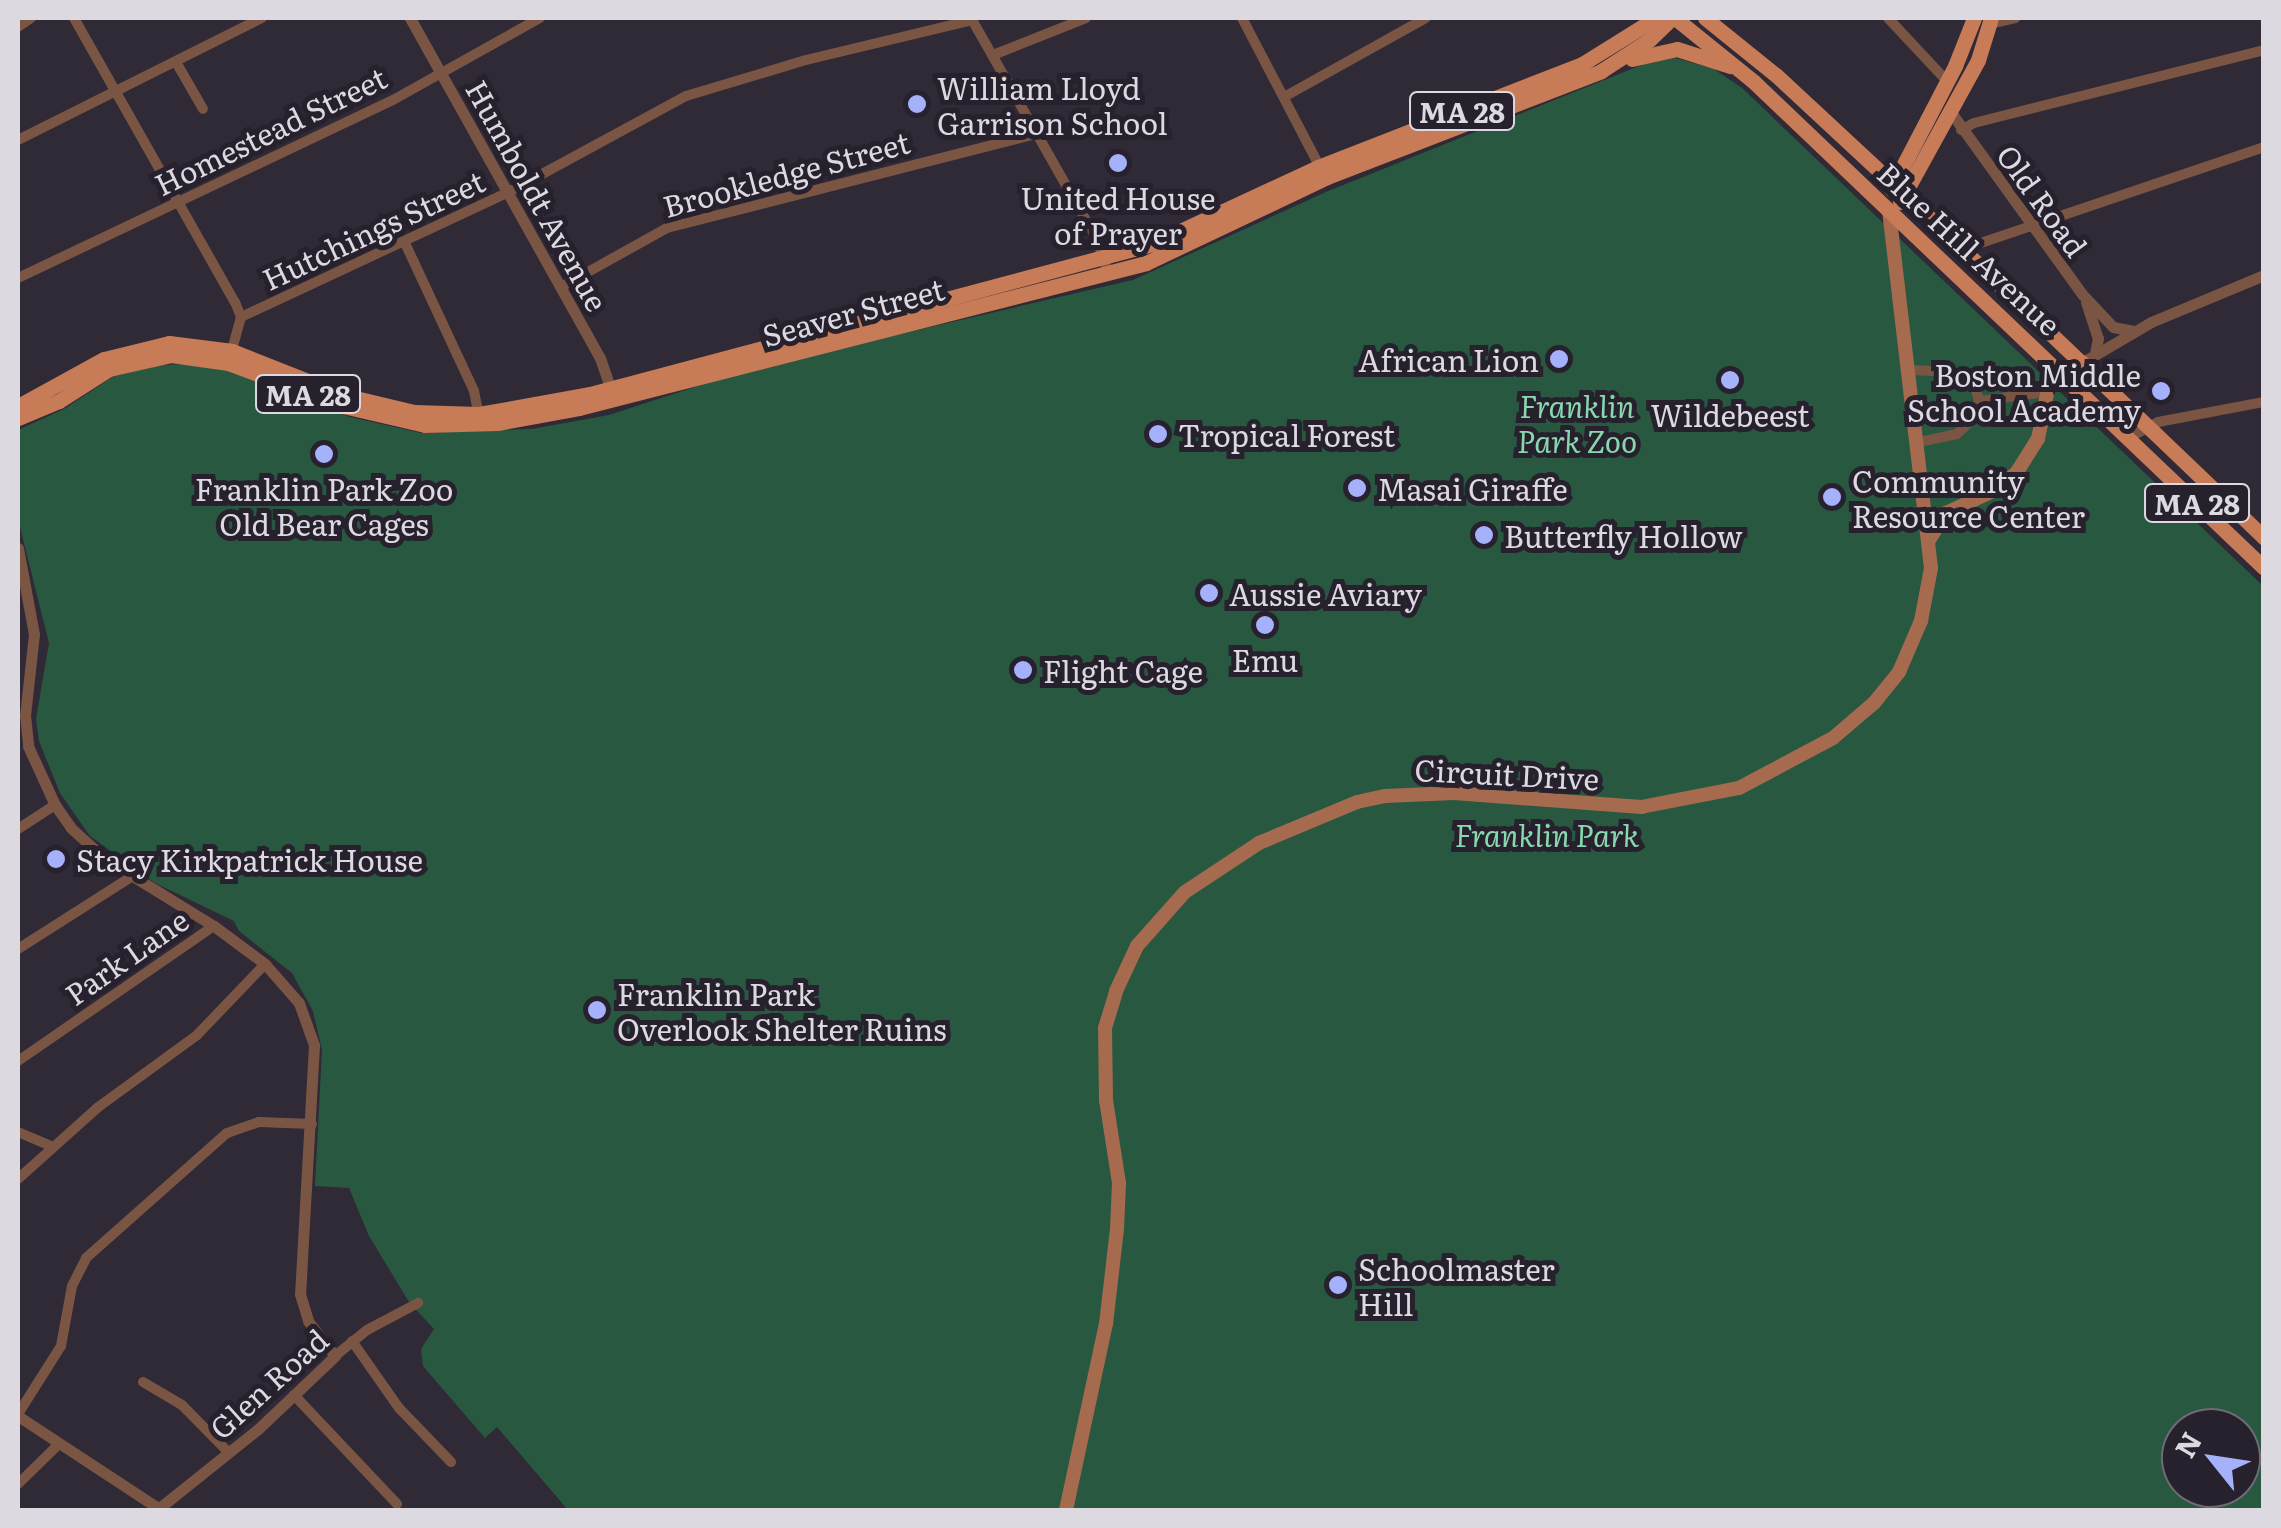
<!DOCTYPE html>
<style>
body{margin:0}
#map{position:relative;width:2281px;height:1528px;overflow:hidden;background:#302a37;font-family:Literata,serif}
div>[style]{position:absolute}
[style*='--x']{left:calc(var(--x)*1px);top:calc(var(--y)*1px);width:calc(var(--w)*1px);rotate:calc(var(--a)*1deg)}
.green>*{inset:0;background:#295841}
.minor>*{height:10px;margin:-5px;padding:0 5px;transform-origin:5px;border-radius:5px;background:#7b5544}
.tertiary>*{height:11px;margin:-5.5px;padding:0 5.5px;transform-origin:5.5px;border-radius:5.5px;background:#7b5544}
.secondary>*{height:14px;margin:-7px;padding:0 7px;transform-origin:7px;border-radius:7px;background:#a66b4e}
.primary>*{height:15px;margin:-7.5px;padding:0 7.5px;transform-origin:7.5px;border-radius:7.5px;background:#c77b56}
.dots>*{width:28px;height:28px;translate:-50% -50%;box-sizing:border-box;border:5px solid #26212d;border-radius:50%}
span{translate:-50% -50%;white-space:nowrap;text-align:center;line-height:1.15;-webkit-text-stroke:10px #26212d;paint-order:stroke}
.shield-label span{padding:2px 8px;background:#26212d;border:2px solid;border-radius:8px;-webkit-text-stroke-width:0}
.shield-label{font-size:28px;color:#dcd9e1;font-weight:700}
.poi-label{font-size:30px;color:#dcd9e1}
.left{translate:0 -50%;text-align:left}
.right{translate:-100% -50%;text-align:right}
.street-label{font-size:30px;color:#dcd9e1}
.park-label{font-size:30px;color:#88d7ae;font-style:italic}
.frame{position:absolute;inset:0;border:20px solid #dcd9e1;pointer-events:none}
.north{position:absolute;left:2161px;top:1408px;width:100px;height:100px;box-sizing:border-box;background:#26212d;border:2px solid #6f6b75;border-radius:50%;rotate:300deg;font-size:28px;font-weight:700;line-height:40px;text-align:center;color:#dcd9e1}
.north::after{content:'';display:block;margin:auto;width:35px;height:45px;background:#a6b1fc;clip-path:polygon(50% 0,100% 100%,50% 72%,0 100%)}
</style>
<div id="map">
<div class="green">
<i style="clip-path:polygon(evenodd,1675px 58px,1714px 69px,1742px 88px,2263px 586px,2263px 1510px,568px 1510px,497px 1427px,485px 1438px,423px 1366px,421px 1349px,434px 1329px,409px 1302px,369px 1236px,349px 1188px,315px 1186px,322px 1050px,313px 1011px,292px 973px,239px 931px,234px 921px,155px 883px,90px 836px,60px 793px,39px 741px,36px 719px,49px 643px,18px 519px,18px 430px,64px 409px,114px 376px,142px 366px,185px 364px,223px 369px,350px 417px,421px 433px,532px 429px,609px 415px,753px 368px,1133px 280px,1326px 192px,1649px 62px,1675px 58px,2181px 1428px,2241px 1428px,2241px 1488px,2181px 1488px,2181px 1428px)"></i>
</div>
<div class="minor">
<i style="--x:74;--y:18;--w:326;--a:60.5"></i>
<i style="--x:235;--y:302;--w:16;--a:68"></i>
<i style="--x:241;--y:317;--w:41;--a:105.4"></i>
<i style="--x:971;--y:18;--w:255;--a:60.4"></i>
<i style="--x:1097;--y:240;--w:36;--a:71"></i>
<i style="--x:1242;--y:18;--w:173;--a:62.4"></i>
<i style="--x:1888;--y:18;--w:86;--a:46.9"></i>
<i style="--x:1990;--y:24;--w:26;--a:-13"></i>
<i style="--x:18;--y:27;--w:16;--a:-35"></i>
<i style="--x:993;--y:55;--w:100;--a:-21.7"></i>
<i style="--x:176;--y:62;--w:54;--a:60.1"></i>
<i style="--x:1284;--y:97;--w:162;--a:-29.1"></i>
<i style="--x:1961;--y:130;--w:15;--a:-28"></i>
<i style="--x:1974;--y:123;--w:299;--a:-14.1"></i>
<i style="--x:18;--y:140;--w:273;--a:-26.6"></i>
<i style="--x:405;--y:243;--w:163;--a:65"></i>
<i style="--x:474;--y:391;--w:25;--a:79"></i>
<i style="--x:1963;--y:249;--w:318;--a:-18.7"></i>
<i style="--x:18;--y:278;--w:415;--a:-25.4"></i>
<i style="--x:393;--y:100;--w:168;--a:-29.2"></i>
<i style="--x:561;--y:287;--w:121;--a:-29.1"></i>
<i style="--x:667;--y:228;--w:380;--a:-14.3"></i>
<i style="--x:241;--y:317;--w:296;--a:-25"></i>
<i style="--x:509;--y:192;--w:201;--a:-28.5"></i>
<i style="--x:686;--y:96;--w:125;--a:-16.7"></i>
<i style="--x:806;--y:60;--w:172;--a:-13.5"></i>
<i style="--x:1910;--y:370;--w:46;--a:2.5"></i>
<i style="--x:1956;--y:372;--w:24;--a:36"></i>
<i style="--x:1975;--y:386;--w:16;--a:75"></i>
<i style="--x:1979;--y:401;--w:18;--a:106"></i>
<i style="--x:1974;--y:418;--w:23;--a:137"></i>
<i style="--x:1957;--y:434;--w:38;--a:168"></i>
<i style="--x:1979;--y:401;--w:68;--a:-7.7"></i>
<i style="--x:2130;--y:437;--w:32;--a:-28"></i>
<i style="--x:2158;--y:422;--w:108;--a:-10.7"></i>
<i style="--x:18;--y:829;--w:44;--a:-33"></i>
<i style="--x:18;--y:949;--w:134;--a:-32.5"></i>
<i style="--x:18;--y:1061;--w:238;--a:-34.6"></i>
<i style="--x:18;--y:1132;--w:38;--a:23"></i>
<i style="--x:18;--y:1179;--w:106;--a:-41.9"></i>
<i style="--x:97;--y:1108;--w:124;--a:-36.1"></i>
<i style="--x:197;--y:1035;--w:98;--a:-46.2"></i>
<i style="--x:352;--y:1341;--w:82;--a:55"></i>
<i style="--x:399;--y:1408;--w:75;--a:46.1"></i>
<i style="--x:335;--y:1356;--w:41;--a:-39.1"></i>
<i style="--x:367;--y:1330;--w:58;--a:-27.9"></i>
<i style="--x:143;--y:1382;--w:45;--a:30.5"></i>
<i style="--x:182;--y:1405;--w:67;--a:45.6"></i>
<i style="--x:294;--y:1395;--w:150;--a:46.6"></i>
<i style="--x:18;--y:1414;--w:80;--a:-57.7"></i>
<i style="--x:61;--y:1346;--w:61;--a:-79.6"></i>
<i style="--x:72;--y:1286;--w:31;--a:-63"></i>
<i style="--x:86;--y:1258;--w:188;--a:-41.6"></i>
<i style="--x:227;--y:1133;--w:34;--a:-19"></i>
<i style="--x:259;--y:1122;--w:53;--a:2.2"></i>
<i style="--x:18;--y:1484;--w:57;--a:-44.3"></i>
</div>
<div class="tertiary">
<i style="--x:410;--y:18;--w:389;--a:60.8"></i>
<i style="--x:600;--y:358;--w:36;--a:71"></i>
<i style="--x:1950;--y:111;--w:226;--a:54.2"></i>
<i style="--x:2082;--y:294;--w:45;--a:46.8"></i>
<i style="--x:2113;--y:327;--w:21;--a:11"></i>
<i style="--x:2086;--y:302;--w:38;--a:72"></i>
<i style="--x:2098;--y:338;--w:16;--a:101"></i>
<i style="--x:2083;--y:362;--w:79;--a:-30.5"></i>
<i style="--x:2151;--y:322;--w:122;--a:-22.6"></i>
<i style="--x:18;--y:548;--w:87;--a:79.5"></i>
<i style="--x:34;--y:634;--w:81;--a:96.3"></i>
<i style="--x:25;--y:715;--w:31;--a:84"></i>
<i style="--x:28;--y:746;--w:65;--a:65.4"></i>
<i style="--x:55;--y:805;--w:28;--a:55"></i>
<i style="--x:71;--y:828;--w:46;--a:42.4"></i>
<i style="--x:105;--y:859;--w:128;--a:31.6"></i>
<i style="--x:214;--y:926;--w:64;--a:36.7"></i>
<i style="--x:265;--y:964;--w:52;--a:48.9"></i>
<i style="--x:299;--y:1003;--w:45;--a:70.3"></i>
<i style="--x:314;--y:1045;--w:249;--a:93.2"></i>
<i style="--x:300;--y:1294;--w:28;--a:73"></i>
<i style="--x:308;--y:1321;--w:44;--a:52.4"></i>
<i style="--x:335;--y:1356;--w:106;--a:136.5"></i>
<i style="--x:258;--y:1429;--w:129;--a:141.3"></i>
<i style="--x:18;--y:1416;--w:171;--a:33.3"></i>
</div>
<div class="secondary">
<i style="--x:1929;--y:540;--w:32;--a:-58"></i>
<i style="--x:1946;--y:513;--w:52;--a:-25.1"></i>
<i style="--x:1993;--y:491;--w:31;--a:-38"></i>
<i style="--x:2017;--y:472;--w:39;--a:-58"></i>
<i style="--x:2038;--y:439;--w:51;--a:-78.7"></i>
<i style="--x:2048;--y:389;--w:44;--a:-37.6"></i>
<i style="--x:1066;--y:1510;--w:190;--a:-77.9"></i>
<i style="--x:1106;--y:1324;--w:96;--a:-83.4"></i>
<i style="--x:1117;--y:1229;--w:46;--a:-87.5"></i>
<i style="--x:1119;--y:1183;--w:84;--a:-98.9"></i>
<i style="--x:1106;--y:1100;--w:72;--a:-90.8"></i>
<i style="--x:1105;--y:1028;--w:39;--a:-73"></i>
<i style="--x:1116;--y:991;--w:50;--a:-65"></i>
<i style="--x:1137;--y:946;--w:72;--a:-48.4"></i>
<i style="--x:1185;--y:892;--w:89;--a:-33.5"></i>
<i style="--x:1259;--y:843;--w:106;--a:-22.7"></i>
<i style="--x:1357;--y:802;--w:29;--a:-12"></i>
<i style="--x:1385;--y:796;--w:69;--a:-2.5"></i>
<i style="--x:1454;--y:793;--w:188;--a:4.3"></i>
<i style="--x:1641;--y:807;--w:100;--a:-11"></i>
<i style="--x:1739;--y:788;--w:106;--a:-28"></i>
<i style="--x:1833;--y:738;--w:54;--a:-40.5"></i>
<i style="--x:1874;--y:703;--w:40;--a:-51"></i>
<i style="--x:1899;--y:672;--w:56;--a:-66.7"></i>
<i style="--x:1921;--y:621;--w:54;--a:-79.3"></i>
<i style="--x:1931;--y:568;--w:360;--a:-96.7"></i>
</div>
<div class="primary">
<i style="--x:1675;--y:18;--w:102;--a:39"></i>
<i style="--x:1754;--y:82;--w:704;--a:43.62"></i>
<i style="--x:1705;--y:18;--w:92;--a:38.9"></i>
<i style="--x:1777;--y:76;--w:190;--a:42.9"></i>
<i style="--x:1916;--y:205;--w:482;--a:43.7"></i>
<i style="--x:1632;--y:59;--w:46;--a:-12.5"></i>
<i style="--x:1677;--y:49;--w:56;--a:17.8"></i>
<i style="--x:1891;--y:189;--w:139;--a:-62.5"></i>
<i style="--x:1955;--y:66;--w:52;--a:-68.4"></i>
<i style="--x:1900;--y:202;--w:162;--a:-61.2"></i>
<i style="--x:1978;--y:60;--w:44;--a:-72.8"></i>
<i style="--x:18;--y:406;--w:98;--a:-28.7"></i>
<i style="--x:104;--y:359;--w:67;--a:-13.8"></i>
<i style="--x:169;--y:343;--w:64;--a:7.2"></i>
<i style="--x:232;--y:351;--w:119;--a:21.6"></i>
<i style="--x:343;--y:395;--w:73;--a:13.5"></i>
<i style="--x:414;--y:412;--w:65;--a:1.8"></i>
<i style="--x:479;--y:414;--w:113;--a:-10.2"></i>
<i style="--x:590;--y:394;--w:582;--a:-14.94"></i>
<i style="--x:1152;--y:244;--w:183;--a:-24.9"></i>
<i style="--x:1318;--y:167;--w:283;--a:-21.3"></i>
<i style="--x:1582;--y:64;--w:87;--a:-31.9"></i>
<i style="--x:18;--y:418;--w:44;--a:-22.5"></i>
<i style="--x:59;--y:401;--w:59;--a:-32.6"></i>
<i style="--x:109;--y:369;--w:64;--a:-12.7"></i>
<i style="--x:171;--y:355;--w:58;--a:8"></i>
<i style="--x:228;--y:363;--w:123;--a:20.5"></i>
<i style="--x:343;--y:406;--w:84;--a:13"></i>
<i style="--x:425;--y:425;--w:73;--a:-1.6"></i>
<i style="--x:498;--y:423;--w:82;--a:-10.5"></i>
<i style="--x:579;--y:408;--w:585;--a:-14.34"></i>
<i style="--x:1146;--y:263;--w:200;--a:-25.4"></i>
<i style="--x:1327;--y:177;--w:294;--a:-21.1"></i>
<i style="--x:1601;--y:71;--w:57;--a:-32.9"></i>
<i style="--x:1649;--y:40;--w:32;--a:-44"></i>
</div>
<div class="dots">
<i style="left:917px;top:104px;background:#a6b1fc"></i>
<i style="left:1118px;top:163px;background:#a6b1fc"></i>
<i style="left:1559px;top:359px;background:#a6b1fc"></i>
<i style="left:1730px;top:380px;background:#a6b1fc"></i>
<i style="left:2161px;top:391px;background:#a6b1fc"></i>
<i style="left:1158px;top:434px;background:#a6b1fc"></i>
<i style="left:324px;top:454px;background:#a6b1fc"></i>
<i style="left:1357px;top:488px;background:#a6b1fc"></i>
<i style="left:1832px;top:497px;background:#a6b1fc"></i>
<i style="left:1484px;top:535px;background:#a6b1fc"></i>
<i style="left:1209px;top:593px;background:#a6b1fc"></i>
<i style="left:1265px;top:625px;background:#a6b1fc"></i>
<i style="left:1023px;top:670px;background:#a6b1fc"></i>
<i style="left:56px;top:859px;background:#a6b1fc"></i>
<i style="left:597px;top:1010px;background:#a6b1fc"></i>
<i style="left:1338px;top:1285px;background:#a6b1fc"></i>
</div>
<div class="shield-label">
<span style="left:1462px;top:111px">MA 28</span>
<span style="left:308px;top:394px">MA 28</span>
<span style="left:2197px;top:503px">MA 28</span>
</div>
<div class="poi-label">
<span class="left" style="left:937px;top:104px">William Lloyd<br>Garrison School</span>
<span style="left:1118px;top:214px">United House<br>of Prayer</span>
<span class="right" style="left:1539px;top:359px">African Lion</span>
<span class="right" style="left:2141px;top:391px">Boston Middle<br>School Academy</span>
<span style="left:1730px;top:414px">Wildebeest</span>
<span class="left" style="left:1178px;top:434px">Tropical Forest</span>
<span class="left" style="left:1852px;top:497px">Community<br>Resource Center</span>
<span style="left:324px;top:505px">Franklin Park Zoo<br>Old Bear Cages</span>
<span class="left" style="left:1377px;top:488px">Masai Giraffe</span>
<span class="left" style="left:1504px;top:535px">Butterfly Hollow</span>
<span class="left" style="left:1229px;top:593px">Aussie Aviary</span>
<span style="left:1265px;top:659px">Emu</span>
<span class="left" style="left:1043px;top:670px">Flight Cage</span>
<span class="left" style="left:76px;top:859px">Stacy Kirkpatrick House</span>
<span class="left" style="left:617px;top:1010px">Franklin Park<br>Overlook Shelter Ruins</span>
<span class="left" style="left:1358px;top:1285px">Schoolmaster<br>Hill</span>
</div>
<div class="street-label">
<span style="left:270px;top:130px;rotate:-26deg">Homestead Street</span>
<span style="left:786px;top:173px;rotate:-15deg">Brookledge Street</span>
<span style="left:538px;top:195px;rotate:61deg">Humboldt Avenue</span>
<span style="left:2043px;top:200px;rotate:54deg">Old Road</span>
<span style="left:373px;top:229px;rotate:-25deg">Hutchings Street</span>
<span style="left:1970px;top:248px;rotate:43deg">Blue Hill Avenue</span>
<span style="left:853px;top:311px;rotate:-15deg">Seaver Street</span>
<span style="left:1507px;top:773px;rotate:3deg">Circuit Drive</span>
<span style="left:126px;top:956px;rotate:-35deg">Park Lane</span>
<span style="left:268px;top:1383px;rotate:-42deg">Glen Road</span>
</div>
<div class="park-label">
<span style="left:1577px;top:422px">Franklin<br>Park Zoo</span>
<span style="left:1547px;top:834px">Franklin Park</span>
</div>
<div class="frame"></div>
<div class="north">N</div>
</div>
